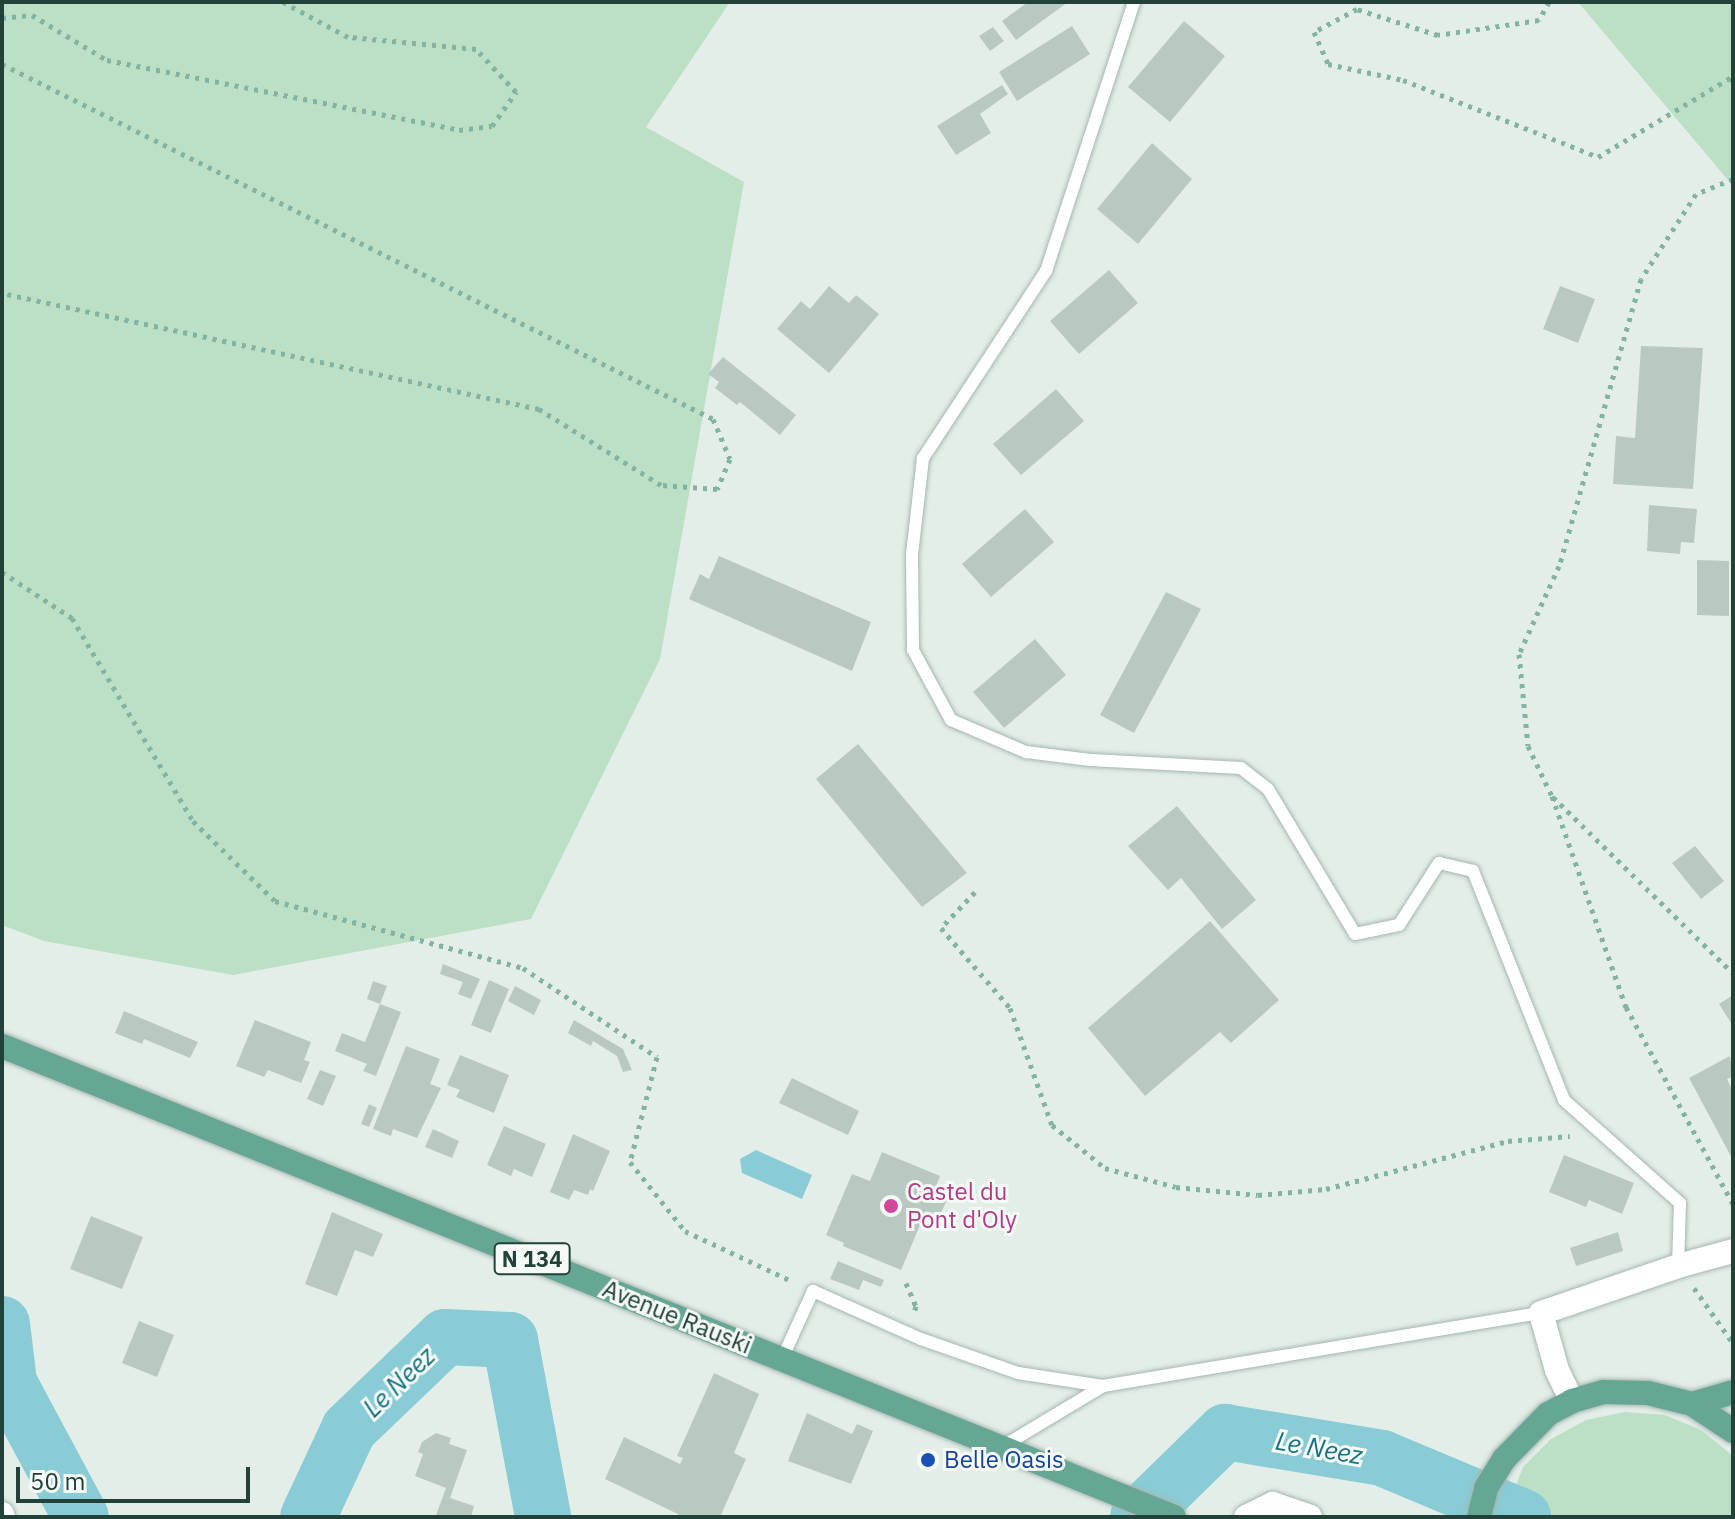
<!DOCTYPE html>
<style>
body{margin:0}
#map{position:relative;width:1735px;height:1519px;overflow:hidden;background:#e4eee9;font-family:"IBM Plex Sans",sans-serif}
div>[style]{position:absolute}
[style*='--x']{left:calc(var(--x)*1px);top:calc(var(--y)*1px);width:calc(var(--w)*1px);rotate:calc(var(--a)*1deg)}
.green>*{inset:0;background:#bce0c5}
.water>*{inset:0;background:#89ccd6}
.river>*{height:56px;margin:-28px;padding:0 28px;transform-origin:28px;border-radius:28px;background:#89ccd6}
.building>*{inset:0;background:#b9c9c2}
.path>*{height:5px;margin-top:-2.5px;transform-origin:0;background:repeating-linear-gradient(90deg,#83b4a3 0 4px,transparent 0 10px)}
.roads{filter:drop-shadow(0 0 2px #a6b7b0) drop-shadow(0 0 2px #a6b7b0)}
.service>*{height:12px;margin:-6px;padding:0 6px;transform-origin:6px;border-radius:6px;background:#fff}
.minor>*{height:24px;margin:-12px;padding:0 12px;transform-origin:12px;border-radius:12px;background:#fff}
.primary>*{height:24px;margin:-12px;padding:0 12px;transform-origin:12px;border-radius:12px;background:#66a694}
.dots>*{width:22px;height:22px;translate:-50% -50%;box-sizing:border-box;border:4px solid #f5faf7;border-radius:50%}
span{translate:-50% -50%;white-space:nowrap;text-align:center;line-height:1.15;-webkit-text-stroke:6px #f5faf7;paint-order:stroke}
.shield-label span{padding:2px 6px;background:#f5faf7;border:2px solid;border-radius:6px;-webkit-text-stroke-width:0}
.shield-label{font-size:22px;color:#224138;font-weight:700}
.hotel-label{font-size:24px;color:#b23c85}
.left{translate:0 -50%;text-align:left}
.street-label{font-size:24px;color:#224138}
.transit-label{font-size:24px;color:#164399}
.water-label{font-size:26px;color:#187381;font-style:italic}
.frame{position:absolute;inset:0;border:4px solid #224138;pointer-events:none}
.scale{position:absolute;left:16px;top:1467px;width:234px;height:36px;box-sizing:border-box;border:4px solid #224138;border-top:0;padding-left:10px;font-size:24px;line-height:28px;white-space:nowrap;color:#224138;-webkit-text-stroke:6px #f5faf7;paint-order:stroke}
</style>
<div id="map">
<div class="green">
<i style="clip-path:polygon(2px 2px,730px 2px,646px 127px,744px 182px,660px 659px,531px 919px,233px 975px,44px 941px,2px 925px)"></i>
<i style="clip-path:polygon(1578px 2px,1733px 2px,1733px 186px)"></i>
<i style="clip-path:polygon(1625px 1412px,1665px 1415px,1701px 1430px,1732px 1455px,1733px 1517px,1504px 1517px,1523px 1467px,1551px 1439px,1586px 1420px)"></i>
</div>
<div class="water">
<i style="clip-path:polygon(756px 1150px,812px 1175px,802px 1199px,742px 1173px,740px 1159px)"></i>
</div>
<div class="river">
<i style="--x:2;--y:1324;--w:59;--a:83.2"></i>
<i style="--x:9;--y:1383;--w:152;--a:61.8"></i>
<i style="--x:308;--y:1517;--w:97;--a:-65"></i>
<i style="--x:349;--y:1429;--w:133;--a:-43.8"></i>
<i style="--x:445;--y:1337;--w:65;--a:2.6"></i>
<i style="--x:510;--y:1340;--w:180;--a:79.4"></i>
<i style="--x:1138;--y:1517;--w:122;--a:-44.3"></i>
<i style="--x:1225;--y:1432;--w:159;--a:9.4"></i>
<i style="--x:1382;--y:1458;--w:153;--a:22.7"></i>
</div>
<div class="building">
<i style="clip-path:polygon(1028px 2px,1068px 2px,1016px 40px,1002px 21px)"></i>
<i style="clip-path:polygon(1184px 21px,1225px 56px,1170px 122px,1128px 87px)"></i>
<i style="clip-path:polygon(1072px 26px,1090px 54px,1017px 101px,999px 72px)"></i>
<i style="clip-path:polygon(993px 27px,1004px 41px,990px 51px,979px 36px)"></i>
<i style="clip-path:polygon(1002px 85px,1008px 94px,980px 114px,991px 133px,956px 155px,937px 126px)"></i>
<i style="clip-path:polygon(1152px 143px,1192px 179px,1138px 244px,1097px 209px)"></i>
<i style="clip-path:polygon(1109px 270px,1138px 303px,1079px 354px,1050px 321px)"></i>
<i style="clip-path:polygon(829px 286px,849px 303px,856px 295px,879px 314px,829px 373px,777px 329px,801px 301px,810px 309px)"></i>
<i style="clip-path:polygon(1560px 286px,1595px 299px,1578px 343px,1543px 329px)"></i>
<i style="clip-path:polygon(1641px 346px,1703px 348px,1693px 489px,1613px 484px,1616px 436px,1635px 438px)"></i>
<i style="clip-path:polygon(723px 357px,796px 415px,780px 435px,740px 402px,737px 405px,715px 388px,719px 382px,708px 374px)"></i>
<i style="clip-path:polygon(1056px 389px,1084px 421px,1021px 475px,993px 444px)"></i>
<i style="clip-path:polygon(1649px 505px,1697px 509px,1694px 543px,1681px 542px,1680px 554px,1647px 551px)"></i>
<i style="clip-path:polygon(1025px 509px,1054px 542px,991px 597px,962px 564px)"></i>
<i style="clip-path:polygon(719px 556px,871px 622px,852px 671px,689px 599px,700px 574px,709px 579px)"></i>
<i style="clip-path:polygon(1697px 560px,1729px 561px,1729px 616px,1697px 615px)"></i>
<i style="clip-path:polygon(1166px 592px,1201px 609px,1134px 733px,1100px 715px)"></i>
<i style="clip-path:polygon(1035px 639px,1066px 675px,1004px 728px,973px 692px)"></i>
<i style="clip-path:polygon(858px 744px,967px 873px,922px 907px,816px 779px)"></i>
<i style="clip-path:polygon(1177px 806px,1256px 900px,1222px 929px,1181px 878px,1168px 890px,1128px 846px)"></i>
<i style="clip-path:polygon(1695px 846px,1724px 881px,1701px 899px,1672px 863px)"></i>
<i style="clip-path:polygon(1210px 921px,1279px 1000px,1231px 1043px,1220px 1032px,1145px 1096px,1088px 1028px)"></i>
<i style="clip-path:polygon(443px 964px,480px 979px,471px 999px,458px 994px,463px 982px,440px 974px)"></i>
<i style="clip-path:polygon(489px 980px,509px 989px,491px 1033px,471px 1025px)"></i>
<i style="clip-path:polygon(373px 981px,387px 986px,380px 1004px,367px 999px)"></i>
<i style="clip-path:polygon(515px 986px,541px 1000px,534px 1015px,508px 1001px)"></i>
<i style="clip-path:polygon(1733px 995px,1733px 1026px,1719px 1004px)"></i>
<i style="clip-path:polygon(380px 1004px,401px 1012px,376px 1076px,363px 1071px,367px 1064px,335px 1051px,342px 1033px,365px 1042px)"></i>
<i style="clip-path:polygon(124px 1011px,198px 1042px,190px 1058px,144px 1039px,142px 1044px,115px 1033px)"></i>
<i style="clip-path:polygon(255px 1020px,311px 1042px,304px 1060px,310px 1062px,301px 1083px,268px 1070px,264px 1077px,236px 1066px)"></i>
<i style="clip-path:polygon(574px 1020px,623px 1049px,632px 1070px,623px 1072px,617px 1056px,593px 1041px,591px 1046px,568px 1033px)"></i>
<i style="clip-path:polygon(406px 1046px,440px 1059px,430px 1084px,441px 1088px,417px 1138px,393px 1129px,391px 1136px,373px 1129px)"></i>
<i style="clip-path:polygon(460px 1055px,509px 1075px,494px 1113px,456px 1097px,460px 1090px,447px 1085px)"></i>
<i style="clip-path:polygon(1730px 1056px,1733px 1076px,1727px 1079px,1733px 1092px,1733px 1160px,1689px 1078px)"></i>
<i style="clip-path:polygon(320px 1070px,336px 1076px,323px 1106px,307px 1099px)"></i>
<i style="clip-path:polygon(792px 1078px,859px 1111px,848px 1135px,779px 1103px)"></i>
<i style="clip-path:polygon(369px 1104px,377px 1108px,369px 1127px,361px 1124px)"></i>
<i style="clip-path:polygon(504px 1126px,546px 1144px,532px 1177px,514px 1169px,511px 1176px,487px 1165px)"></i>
<i style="clip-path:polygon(433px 1129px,459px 1141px,452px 1158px,425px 1147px)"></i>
<i style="clip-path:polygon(573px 1134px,610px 1151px,593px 1191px,590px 1189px,588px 1195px,574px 1190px,569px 1200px,550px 1192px)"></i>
<i style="clip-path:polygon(882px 1152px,940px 1176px,933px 1194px,947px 1200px,939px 1217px,926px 1211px,901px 1270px,843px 1246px,844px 1243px,826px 1235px,852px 1174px,870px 1181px)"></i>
<i style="clip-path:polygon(1564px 1155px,1634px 1183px,1622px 1214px,1589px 1200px,1586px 1207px,1549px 1192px)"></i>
<i style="clip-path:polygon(332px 1212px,383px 1234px,373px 1257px,355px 1250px,337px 1296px,305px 1284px)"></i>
<i style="clip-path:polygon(91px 1216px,143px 1237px,122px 1289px,70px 1269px)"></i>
<i style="clip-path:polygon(1618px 1232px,1623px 1251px,1576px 1266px,1570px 1248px)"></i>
<i style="clip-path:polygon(838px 1261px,884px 1280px,881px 1287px,863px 1280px,859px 1290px,830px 1279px)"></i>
<i style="clip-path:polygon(139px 1321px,174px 1335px,157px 1377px,122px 1363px)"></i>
<i style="clip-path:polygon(714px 1373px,759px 1394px,734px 1453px,746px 1459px,720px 1517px,684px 1517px,605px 1479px,624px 1437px,680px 1464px,683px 1458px,677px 1456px)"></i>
<i style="clip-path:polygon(807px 1413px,852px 1434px,857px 1424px,873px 1431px,851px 1484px,788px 1461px)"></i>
<i style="clip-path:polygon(436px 1433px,451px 1438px,449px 1444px,467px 1450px,450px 1498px,474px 1506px,471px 1517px,436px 1515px,446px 1488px,415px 1476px,423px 1454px,418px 1452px,422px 1442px)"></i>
</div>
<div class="path">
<i style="--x:1549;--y:2;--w:21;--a:119"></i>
<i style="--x:1539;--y:20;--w:102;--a:171.6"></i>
<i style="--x:1438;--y:35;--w:85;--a:-162.2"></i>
<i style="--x:1357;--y:9;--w:49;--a:151.9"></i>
<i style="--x:1314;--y:32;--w:35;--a:66"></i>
<i style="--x:1328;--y:64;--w:77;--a:12"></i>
<i style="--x:1403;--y:80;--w:210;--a:21.5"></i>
<i style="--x:1598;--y:157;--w:154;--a:-30.9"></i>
<i style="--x:1730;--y:78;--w:4;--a:45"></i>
<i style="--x:2;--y:18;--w:30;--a:-6"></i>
<i style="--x:32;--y:15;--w:87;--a:31"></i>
<i style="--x:107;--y:60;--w:359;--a:11.2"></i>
<i style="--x:459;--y:130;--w:33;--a:-7"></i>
<i style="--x:492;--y:126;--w:42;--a:-54.8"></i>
<i style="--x:516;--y:92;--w:59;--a:-132.9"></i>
<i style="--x:476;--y:49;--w:129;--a:-174.6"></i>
<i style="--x:348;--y:37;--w:74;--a:-151.7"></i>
<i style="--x:2;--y:64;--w:795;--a:26.53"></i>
<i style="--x:713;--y:419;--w:43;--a:67"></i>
<i style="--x:730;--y:459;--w:33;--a:113"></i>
<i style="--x:717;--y:489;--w:56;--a:-175.9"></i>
<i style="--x:661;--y:485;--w:144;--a:-148.1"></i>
<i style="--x:539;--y:409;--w:549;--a:-167.81"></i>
<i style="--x:1733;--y:179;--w:40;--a:158"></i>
<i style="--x:1696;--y:194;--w:101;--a:122.9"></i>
<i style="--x:1641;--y:279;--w:298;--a:105.9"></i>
<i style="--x:1559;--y:566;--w:97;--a:114.4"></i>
<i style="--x:1519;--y:654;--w:92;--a:84.4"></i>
<i style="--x:1528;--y:746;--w:55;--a:64.4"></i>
<i style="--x:1552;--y:796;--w:224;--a:70.7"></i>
<i style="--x:1626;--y:1007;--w:224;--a:61.5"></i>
<i style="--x:2;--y:572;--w:84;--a:33.3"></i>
<i style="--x:72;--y:618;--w:236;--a:59.2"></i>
<i style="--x:193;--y:821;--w:115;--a:44.3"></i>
<i style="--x:275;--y:901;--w:257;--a:15.1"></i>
<i style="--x:523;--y:968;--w:161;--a:33.6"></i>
<i style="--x:657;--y:1057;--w:108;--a:104.4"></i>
<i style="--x:630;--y:1162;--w:88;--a:51.4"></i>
<i style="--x:685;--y:1231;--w:120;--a:25.1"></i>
<i style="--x:1553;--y:797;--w:252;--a:44.4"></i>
<i style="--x:975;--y:892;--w:50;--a:133.4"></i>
<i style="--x:941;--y:928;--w:106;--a:49.2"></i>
<i style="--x:1010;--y:1008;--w:124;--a:70.3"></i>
<i style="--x:1052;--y:1125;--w:68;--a:39.1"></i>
<i style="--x:1105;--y:1168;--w:73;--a:15"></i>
<i style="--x:1176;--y:1187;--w:82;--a:5.6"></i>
<i style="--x:1258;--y:1195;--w:68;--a:-5"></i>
<i style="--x:1326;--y:1189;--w:188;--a:-14.8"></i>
<i style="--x:1508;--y:1141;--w:62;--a:-4.6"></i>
<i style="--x:906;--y:1283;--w:25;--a:67"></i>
<i style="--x:916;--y:1306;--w:7;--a:106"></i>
<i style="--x:1694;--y:1288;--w:67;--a:54.7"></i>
</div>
<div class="roads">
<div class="service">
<i style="--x:1134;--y:2;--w:283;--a:108.1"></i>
<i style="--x:1046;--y:271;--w:224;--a:123.3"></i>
<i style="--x:923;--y:458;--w:97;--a:96.5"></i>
<i style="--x:912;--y:554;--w:96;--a:89.4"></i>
<i style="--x:913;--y:650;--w:80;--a:61.5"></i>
<i style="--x:951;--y:720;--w:82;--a:23.1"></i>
<i style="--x:1026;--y:752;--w:65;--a:7"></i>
<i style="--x:1091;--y:760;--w:150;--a:3.1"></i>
<i style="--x:1241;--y:768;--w:34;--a:38"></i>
<i style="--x:1268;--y:789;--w:169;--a:59"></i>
<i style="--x:1355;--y:934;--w:45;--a:-11.6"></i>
<i style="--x:1399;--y:925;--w:74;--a:-57.2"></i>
<i style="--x:1439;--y:863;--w:35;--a:13"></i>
<i style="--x:1473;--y:871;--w:246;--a:68.3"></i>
<i style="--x:1564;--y:1100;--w:155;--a:41.6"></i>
<i style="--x:1680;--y:1203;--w:63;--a:91.8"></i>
<i style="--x:782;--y:1359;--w:75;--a:-65.5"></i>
<i style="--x:813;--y:1291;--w:118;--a:24"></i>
<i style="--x:921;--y:1339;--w:103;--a:19.3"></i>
<i style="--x:1018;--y:1373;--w:86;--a:8.7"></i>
<i style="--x:1103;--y:1386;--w:444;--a:-9.5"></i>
<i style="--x:1000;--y:1448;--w:120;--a:-31"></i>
</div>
<div class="minor">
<i style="--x:1572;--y:1401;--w:34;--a:-116"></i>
<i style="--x:1557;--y:1370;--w:59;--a:-105.7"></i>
<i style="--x:1541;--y:1313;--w:145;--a:-18.9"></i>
<i style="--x:1678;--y:1266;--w:57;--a:-15.3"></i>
<i style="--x:2;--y:1514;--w:3;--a:72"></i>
<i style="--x:1246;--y:1517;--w:30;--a:-26"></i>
<i style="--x:1273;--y:1504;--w:39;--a:19"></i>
</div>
<div class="primary">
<i style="--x:2;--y:1046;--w:1263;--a:21.89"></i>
<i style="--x:1692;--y:1404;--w:43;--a:-16.3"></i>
<i style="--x:1479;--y:1517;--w:30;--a:-76"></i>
<i style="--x:1486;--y:1488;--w:34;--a:-58"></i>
<i style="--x:1504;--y:1459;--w:63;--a:-45.6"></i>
<i style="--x:1548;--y:1414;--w:27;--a:-28"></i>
<i style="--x:1572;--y:1401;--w:33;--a:-16"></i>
<i style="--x:1604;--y:1392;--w:44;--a:1.3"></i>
<i style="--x:1648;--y:1393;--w:45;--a:14"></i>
<i style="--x:1692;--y:1404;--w:49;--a:33.4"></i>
</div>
</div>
<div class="dots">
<i style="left:891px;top:1206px;background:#d1479c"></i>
<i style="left:928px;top:1460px;background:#1a4fb4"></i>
</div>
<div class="shield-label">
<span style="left:532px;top:1259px">N 134</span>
</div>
<div class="hotel-label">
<span class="left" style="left:907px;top:1206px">Castel du<br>Pont d'Oly</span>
</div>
<div class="street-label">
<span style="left:677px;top:1317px;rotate:22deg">Avenue Rauski</span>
</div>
<div class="transit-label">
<span class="left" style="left:944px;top:1460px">Belle Oasis</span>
</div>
<div class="water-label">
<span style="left:399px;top:1382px;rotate:-44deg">Le Neez</span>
<span style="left:1319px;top:1448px;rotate:10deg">Le Neez</span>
</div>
<div class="frame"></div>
<div class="scale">50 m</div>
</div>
